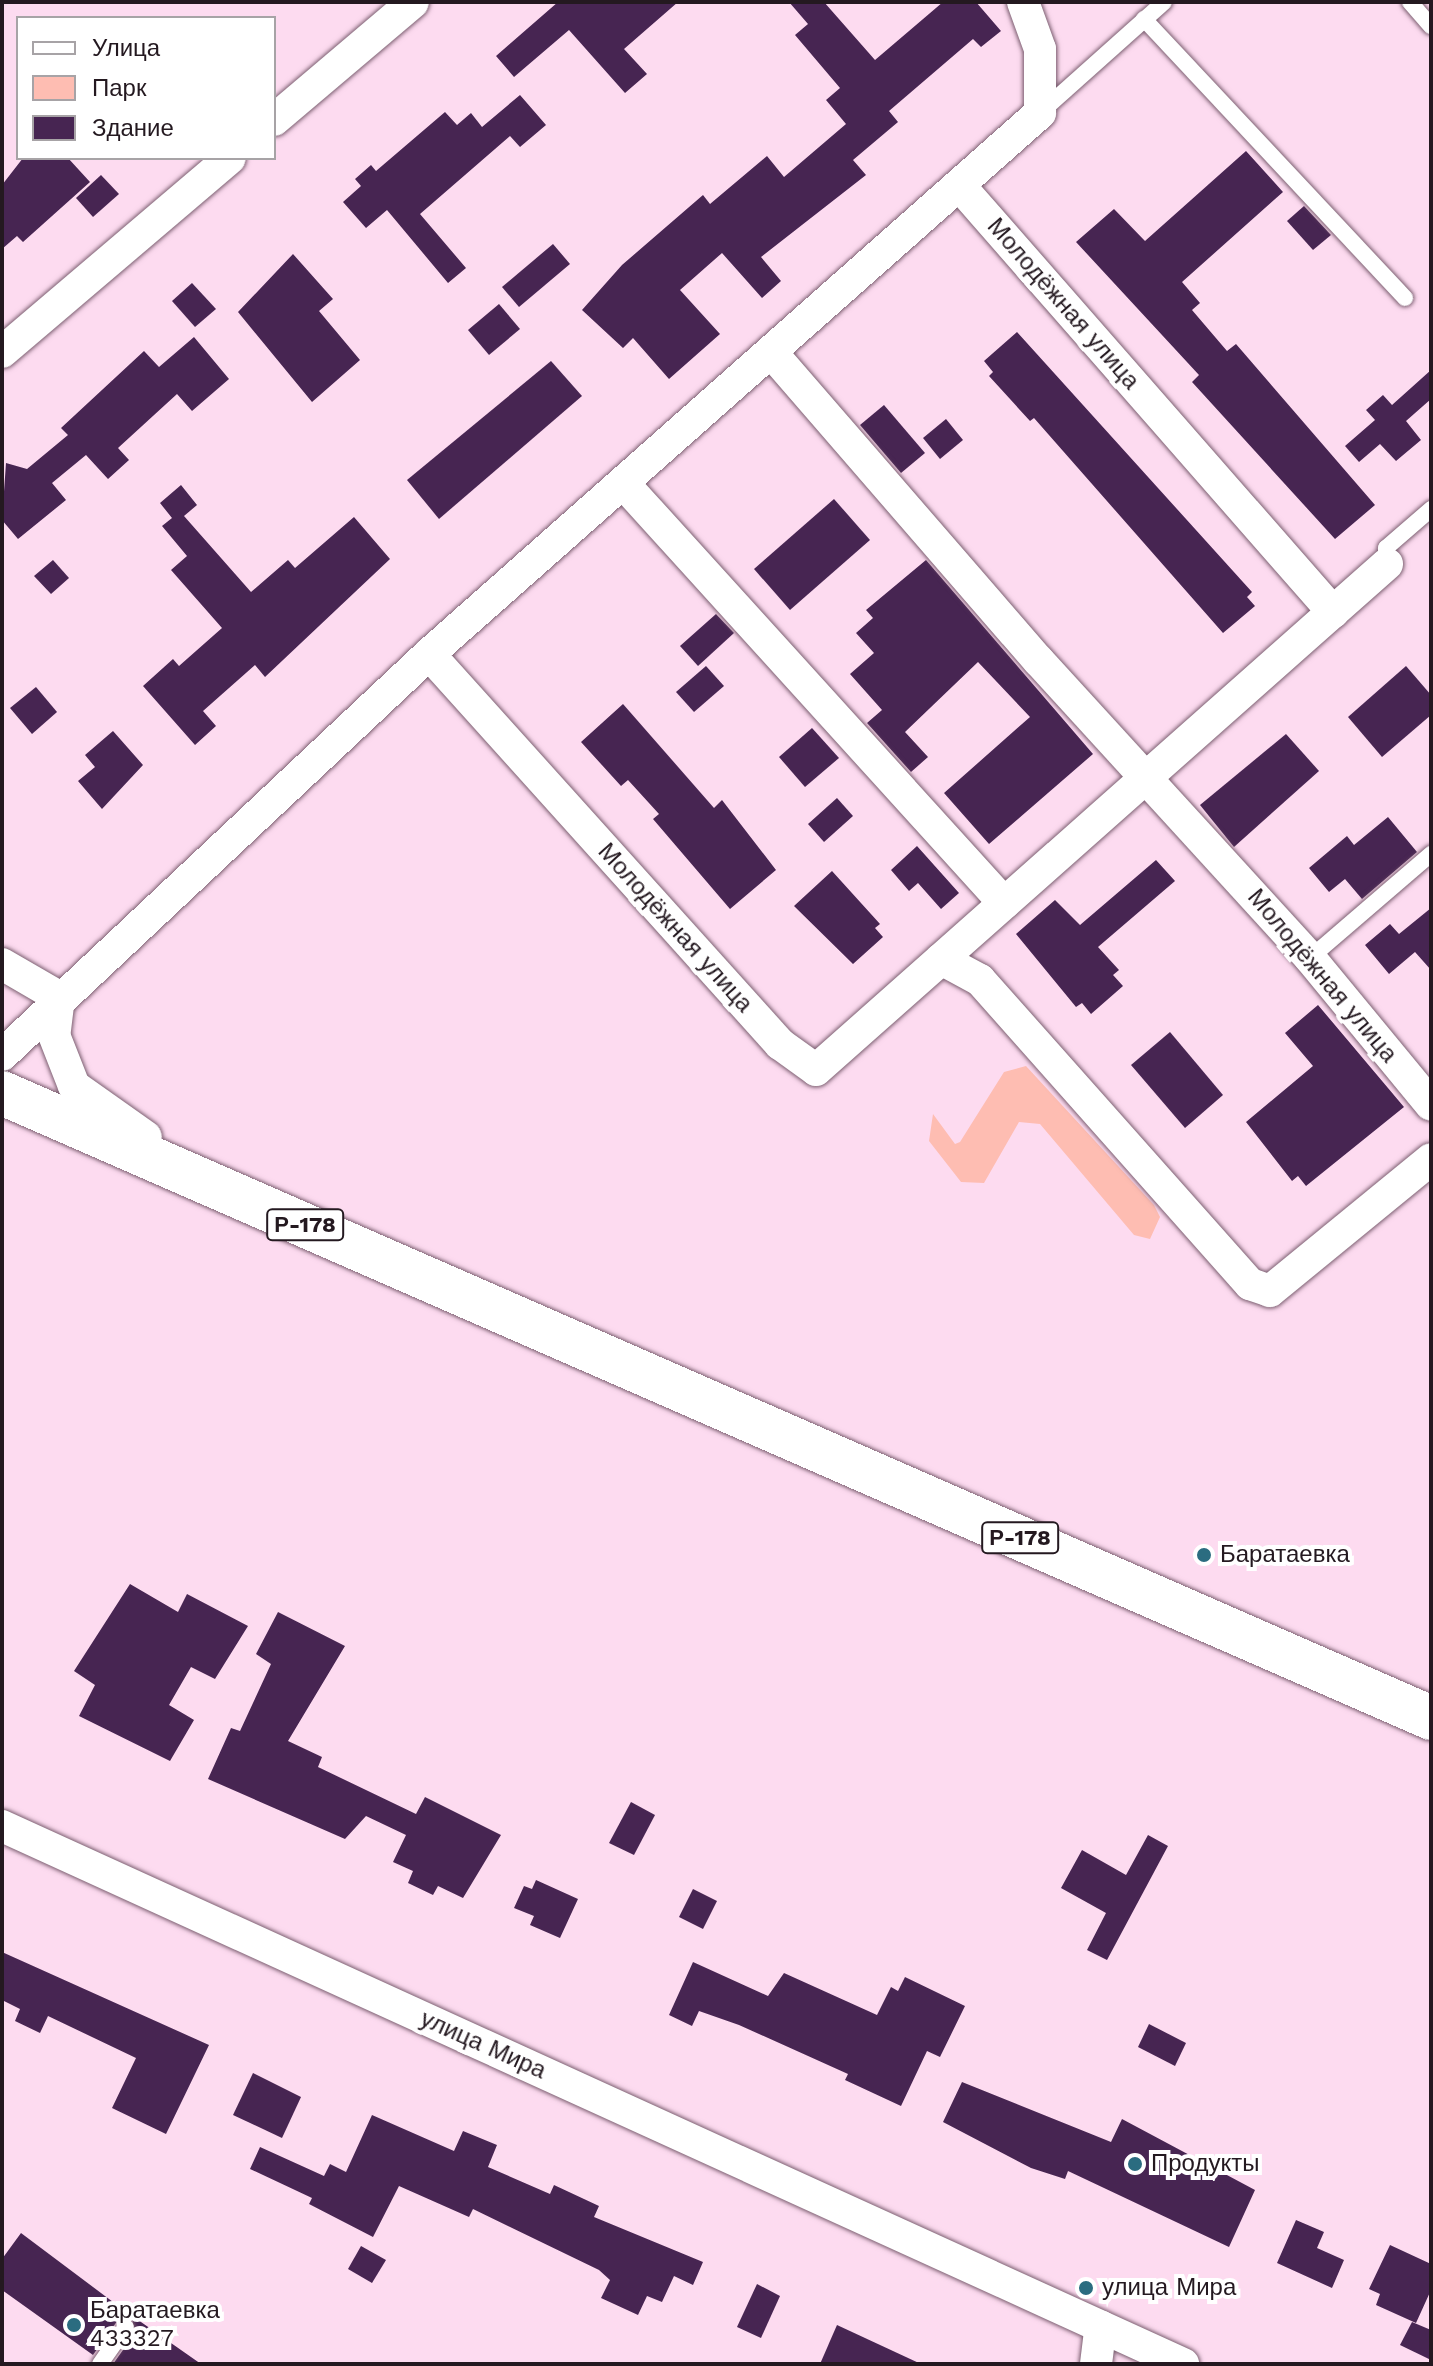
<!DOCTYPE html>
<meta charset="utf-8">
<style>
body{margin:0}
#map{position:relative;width:1433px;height:2366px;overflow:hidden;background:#fddbf0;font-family:"Work Sans",sans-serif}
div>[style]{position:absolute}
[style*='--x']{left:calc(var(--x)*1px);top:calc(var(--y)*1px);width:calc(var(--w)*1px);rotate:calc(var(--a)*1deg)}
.green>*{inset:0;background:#febdb2}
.building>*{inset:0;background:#472552}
.roads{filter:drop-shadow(0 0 2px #7c5f71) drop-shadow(0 0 2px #7c5f71)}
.lane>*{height:16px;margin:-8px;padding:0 8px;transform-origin:8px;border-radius:8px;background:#fff}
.street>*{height:32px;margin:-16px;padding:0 16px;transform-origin:16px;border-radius:16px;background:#fff}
.highway>*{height:44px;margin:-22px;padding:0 22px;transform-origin:22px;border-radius:22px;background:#fff}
.dots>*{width:22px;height:22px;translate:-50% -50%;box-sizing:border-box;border:4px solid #fff;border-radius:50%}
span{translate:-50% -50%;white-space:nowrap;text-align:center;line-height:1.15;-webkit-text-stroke:8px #fff;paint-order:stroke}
.shield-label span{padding:2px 6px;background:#fff;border:2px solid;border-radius:6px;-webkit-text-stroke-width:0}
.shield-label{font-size:22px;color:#241920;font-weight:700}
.street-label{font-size:24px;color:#241920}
.poi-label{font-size:24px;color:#241920}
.left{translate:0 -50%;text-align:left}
.frame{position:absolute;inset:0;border:4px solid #241920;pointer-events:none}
.legend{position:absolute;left:16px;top:16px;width:260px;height:144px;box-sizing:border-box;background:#fff;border:2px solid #a7a3a6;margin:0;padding:10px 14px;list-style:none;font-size:24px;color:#241920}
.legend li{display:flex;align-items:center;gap:16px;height:40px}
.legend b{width:40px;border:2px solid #a7a3a6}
</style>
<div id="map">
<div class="green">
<i style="clip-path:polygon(1026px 1066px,1154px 1205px,1160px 1217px,1150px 1239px,1134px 1235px,1040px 1124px,1019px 1122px,984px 1183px,961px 1182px,929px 1141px,933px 1114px,955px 1144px,960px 1142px,1004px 1072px)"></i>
</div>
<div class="building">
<i style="clip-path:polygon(558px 2px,678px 2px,624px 49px,647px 74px,625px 93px,569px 30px,514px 77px,496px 56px)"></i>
<i style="clip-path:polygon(789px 2px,824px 2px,875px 60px,943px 2px,976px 2px,1001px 31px,981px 47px,973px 39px,889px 111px,898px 122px,853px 160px,866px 175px,761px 257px,781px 281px,762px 298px,722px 253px,680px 290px,720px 334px,669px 379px,633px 338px,623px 348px,582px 310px,622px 265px,703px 195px,710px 204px,767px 156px,784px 177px,846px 124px,826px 100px,840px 88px,795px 35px,808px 24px)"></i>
<i style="clip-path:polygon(520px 95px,546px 125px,520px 147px,510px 136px,420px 214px,466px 268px,448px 283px,387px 210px,366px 228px,343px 202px,361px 186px,355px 179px,371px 165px,376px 171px,445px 112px,457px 125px,471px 113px,482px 127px)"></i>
<i style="clip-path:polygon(1246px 151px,1283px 192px,1182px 282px,1200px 303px,1192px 310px,1227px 351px,1236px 344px,1375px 505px,1335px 539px,1192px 382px,1199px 375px,1076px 242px,1114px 209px,1145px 241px)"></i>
<i style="clip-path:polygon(23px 158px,68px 158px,90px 182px,23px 242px,17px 236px,2px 249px,2px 185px)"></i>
<i style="clip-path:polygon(101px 175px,119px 194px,93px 217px,76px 198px)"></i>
<i style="clip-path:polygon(1304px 206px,1331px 235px,1313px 250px,1287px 221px)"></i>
<i style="clip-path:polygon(553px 244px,570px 264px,519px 307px,502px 287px)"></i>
<i style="clip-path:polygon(293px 254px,333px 299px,319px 311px,360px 360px,312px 402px,238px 312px)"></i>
<i style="clip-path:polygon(192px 283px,216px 309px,195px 327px,172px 301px)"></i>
<i style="clip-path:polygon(499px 304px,520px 329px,489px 355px,468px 330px)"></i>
<i style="clip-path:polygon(1017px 332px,1252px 592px,1247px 597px,1255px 606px,1223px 633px,1034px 418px,1030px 421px,989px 376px,993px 372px,984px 361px)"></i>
<i style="clip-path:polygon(194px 337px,229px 379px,192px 411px,177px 394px,118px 448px,129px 460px,108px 479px,86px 455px,52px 483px,66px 500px,18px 539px,2px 520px,6px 463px,27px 469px,68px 435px,61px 428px,144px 351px,159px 367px)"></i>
<i style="clip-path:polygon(551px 361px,582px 396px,439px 519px,407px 480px)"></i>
<i style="clip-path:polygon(1431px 370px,1431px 399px,1406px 421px,1421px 440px,1396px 461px,1380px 444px,1359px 462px,1345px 446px,1375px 420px,1366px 410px,1383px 395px,1392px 405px)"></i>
<i style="clip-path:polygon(884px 405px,925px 453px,901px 473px,860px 425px)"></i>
<i style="clip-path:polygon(946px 419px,963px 440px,940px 459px,923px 438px)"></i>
<i style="clip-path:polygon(181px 485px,197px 505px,184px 516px,251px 592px,288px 560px,295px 568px,354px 517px,390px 559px,265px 677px,255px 665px,203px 711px,216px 726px,195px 745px,143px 686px,173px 659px,179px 666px,222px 628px,171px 570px,187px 556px,162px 526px,172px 518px,160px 503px)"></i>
<i style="clip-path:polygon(834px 499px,870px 540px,790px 610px,754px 569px)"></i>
<i style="clip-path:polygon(53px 560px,69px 578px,51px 594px,34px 576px)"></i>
<i style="clip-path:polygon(926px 560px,1093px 754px,989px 844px,944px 793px,1030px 717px,978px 662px,905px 732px,928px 757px,911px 772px,867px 723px,882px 710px,850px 674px,874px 653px,856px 633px,873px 618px,866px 610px)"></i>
<i style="clip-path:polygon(716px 614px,734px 633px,698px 666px,680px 646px)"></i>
<i style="clip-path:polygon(706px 666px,724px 686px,694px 712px,676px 692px)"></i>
<i style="clip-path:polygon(1406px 666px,1431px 695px,1431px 715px,1382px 757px,1348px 717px)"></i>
<i style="clip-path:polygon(36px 687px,57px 712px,32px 734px,10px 708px)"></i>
<i style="clip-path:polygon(623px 704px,714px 808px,722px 800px,776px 870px,730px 909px,653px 819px,659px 814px,628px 780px,621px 786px,581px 742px)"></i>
<i style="clip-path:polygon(812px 728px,839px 758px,805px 787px,779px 757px)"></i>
<i style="clip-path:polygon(113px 731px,143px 765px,102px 809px,78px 781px,95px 767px,85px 755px)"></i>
<i style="clip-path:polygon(1286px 734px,1319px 771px,1234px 847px,1200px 805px)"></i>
<i style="clip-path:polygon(837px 798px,853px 816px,824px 842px,808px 824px)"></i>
<i style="clip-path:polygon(1388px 817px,1417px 852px,1362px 899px,1345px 879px,1329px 892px,1309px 868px,1347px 836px,1354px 845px)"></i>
<i style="clip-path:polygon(917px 846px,959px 893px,941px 909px,918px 883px,909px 891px,891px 870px)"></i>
<i style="clip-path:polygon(1156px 860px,1175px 881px,1098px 947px,1119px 970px,1113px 975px,1123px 986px,1091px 1014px,1082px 1003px,1076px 1007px,1016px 934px,1055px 900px,1080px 925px)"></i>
<i style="clip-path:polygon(832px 871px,880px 924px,875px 928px,883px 937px,853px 964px,794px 906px)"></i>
<i style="clip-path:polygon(1431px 908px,1431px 970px,1415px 952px,1389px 974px,1365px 945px,1390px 924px,1399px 934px)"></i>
<i style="clip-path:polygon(1318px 1005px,1404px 1107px,1306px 1186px,1298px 1176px,1292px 1181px,1246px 1122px,1313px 1066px,1285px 1033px)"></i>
<i style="clip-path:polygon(1170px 1032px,1223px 1095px,1185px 1128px,1131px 1065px)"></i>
<i style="clip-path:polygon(130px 1584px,178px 1612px,187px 1594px,248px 1626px,215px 1679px,191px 1667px,169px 1705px,194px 1720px,170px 1761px,79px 1716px,95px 1685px,74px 1671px)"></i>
<i style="clip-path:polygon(278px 1612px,345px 1646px,288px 1741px,322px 1757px,318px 1767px,416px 1814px,425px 1797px,501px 1835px,463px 1898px,438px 1886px,433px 1895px,408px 1883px,413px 1871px,393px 1862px,406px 1835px,366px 1816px,345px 1839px,208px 1779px,231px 1728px,240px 1731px,271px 1664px,256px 1654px)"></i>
<i style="clip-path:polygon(631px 1802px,655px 1815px,634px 1855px,609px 1843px)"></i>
<i style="clip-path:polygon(1148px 1835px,1168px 1846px,1107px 1960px,1087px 1950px,1106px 1913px,1061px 1888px,1082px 1850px,1126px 1875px)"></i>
<i style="clip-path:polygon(536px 1880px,578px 1899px,560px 1938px,530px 1925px,534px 1916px,514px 1908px,524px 1886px,532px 1889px)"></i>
<i style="clip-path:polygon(693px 1889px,717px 1901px,703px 1929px,679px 1917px)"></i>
<i style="clip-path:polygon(2px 1952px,209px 2045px,166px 2134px,112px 2108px,136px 2058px,48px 2016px,40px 2033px,15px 2021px,20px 2009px,2px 2000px)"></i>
<i style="clip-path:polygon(693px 1962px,768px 1996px,784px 1973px,877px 2015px,891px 1987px,898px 1991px,905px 1977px,965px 2006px,940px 2057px,927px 2051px,901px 2106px,845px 2080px,848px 2074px,739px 2025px,699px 2011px,692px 2026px,669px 2015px)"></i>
<i style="clip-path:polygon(1149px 2024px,1186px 2043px,1175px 2066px,1138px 2047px)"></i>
<i style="clip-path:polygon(253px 2073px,301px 2097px,282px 2138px,233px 2115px)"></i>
<i style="clip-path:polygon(962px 2082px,1111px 2142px,1122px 2119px,1255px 2190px,1229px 2247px,1068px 2171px,1065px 2179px,1031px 2168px,943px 2122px)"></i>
<i style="clip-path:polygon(372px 2115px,454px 2151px,463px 2131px,497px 2145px,488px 2167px,550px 2194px,554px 2185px,599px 2206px,594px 2217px,703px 2262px,693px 2285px,674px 2276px,662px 2302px,647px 2296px,638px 2315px,601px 2298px,610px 2280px,599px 2270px,473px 2209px,469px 2217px,399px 2186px,373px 2237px,309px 2204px,312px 2198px,250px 2169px,260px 2147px,324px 2176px,330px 2164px,346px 2172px)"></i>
<i style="clip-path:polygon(1296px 2220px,1324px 2232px,1317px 2248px,1344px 2260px,1332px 2288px,1277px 2263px)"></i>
<i style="clip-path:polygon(21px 2233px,121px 2308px,201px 2364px,113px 2364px,135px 2333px,132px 2318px,118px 2320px,93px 2355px,2px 2290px,2px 2259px)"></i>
<i style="clip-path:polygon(1390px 2245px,1431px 2264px,1431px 2290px,1416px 2323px,1376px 2305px,1380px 2294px,1369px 2289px)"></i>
<i style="clip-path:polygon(361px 2246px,386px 2260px,372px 2283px,348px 2269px)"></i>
<i style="clip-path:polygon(757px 2284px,780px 2296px,761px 2338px,737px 2327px)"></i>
<i style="clip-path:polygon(1412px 2322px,1431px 2330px,1431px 2360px,1400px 2345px)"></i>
<i style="clip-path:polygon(837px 2325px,921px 2364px,820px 2364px)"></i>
</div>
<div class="roads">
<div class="lane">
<i style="--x:1410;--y:2;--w:32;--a:49"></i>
<i style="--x:1144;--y:19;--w:382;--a:46.9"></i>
<i style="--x:1040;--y:113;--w:166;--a:-41.8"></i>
<i style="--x:1387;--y:564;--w:16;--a:-94"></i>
<i style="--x:1386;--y:548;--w:60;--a:-40.9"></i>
<i style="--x:1310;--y:958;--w:160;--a:-40.7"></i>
<i style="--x:100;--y:2364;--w:45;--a:-54.9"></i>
</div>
<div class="street">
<i style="--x:274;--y:120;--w:182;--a:-40.3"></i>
<i style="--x:959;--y:185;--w:568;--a:48.79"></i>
<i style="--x:2;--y:352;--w:299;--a:-40.4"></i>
<i style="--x:771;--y:352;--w:409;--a:49.1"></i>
<i style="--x:1039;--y:661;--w:402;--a:47.6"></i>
<i style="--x:1310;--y:958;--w:190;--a:50.5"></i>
<i style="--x:624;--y:484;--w:566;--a:47.79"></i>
<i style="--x:429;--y:654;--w:525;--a:48.01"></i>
<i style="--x:780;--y:1044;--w:44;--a:35.8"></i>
<i style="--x:816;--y:1070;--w:763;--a:-41.55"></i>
<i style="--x:941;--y:959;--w:44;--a:28.3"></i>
<i style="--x:980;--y:980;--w:407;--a:48.4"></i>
<i style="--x:1250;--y:1284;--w:21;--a:19"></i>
<i style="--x:1270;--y:1291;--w:208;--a:-39.3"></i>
<i style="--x:2;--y:964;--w:66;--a:30.1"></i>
<i style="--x:59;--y:997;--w:38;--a:97"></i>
<i style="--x:54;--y:1035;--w:55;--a:68.6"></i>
<i style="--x:74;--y:1086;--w:88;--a:35.3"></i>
<i style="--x:2;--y:1055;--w:586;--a:-43.2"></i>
<i style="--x:429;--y:654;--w:816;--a:-41.52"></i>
<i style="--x:1040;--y:113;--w:64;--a:-90"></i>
<i style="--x:1040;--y:49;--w:50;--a:-109.9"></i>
<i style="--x:2;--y:1826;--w:1298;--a:24.49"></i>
<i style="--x:1096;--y:2364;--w:38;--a:-83"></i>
</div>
<div class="highway">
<i style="--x:2;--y:1093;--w:1560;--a:23.62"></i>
</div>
</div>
<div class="dots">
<i style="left:1204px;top:1555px;background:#2b6c80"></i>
<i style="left:1135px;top:2164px;background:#2b6c80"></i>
<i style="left:1086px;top:2288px;background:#2b6c80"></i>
<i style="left:74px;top:2325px;background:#2b6c80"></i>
</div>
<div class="shield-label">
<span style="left:305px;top:1225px">Р-178</span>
<span style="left:1020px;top:1538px">Р-178</span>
</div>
<div class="street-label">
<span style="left:1063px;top:304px;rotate:49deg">Молодёжная улица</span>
<span style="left:675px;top:928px;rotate:48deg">Молодёжная улица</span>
<span style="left:1322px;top:976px;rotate:50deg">Молодёжная улица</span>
<span style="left:483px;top:2045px;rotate:24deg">улица Мира</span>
</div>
<div class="poi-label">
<span class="left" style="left:1220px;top:1555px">Баратаевка</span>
<span class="left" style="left:1151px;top:2164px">Продукты</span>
<span class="left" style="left:1102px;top:2288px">улица Мира</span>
<span class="left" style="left:90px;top:2325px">Баратаевка<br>433327</span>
</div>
<div class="frame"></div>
<ul class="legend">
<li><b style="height:10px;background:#fff"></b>Улица</li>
<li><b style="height:22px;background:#febdb2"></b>Парк</li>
<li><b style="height:22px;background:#472552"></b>Здание</li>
</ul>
</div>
